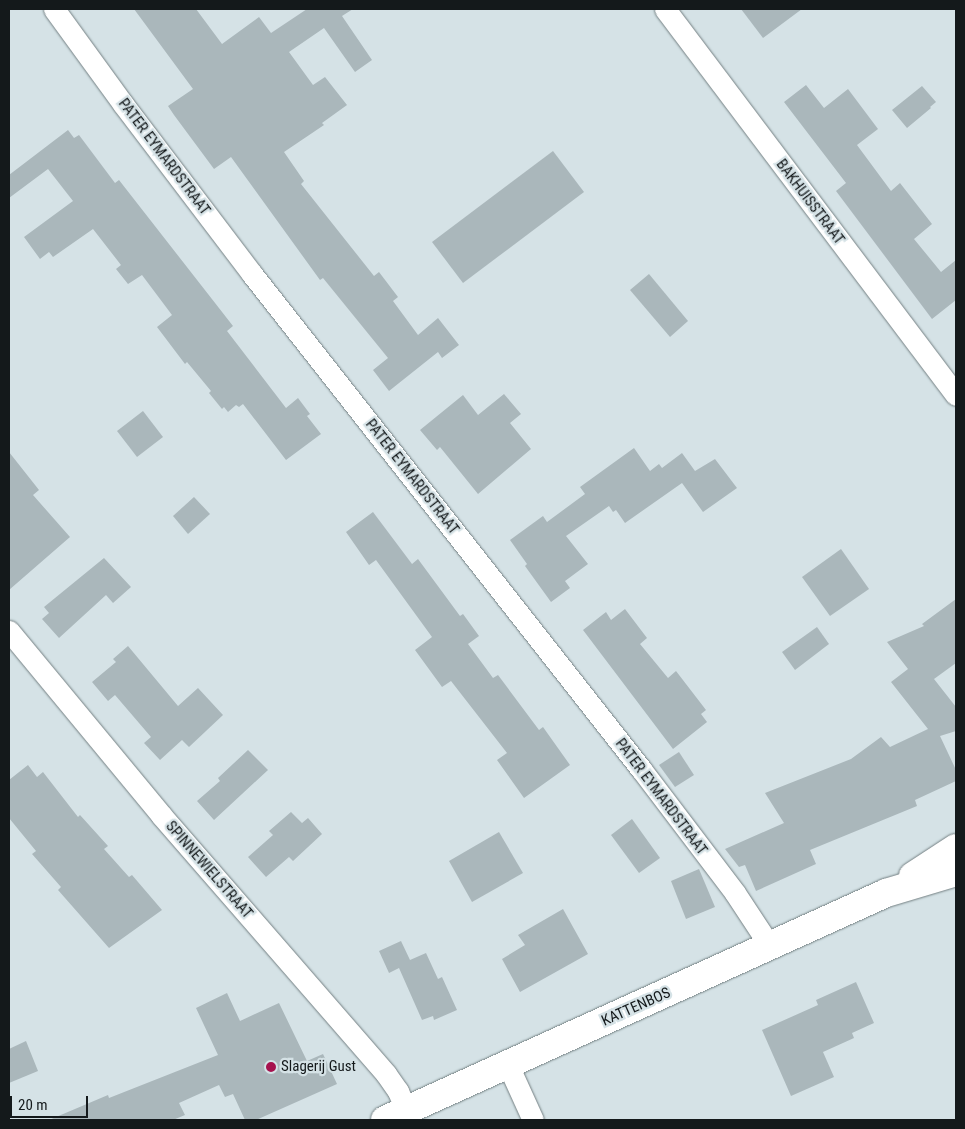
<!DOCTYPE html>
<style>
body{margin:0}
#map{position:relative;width:965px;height:1129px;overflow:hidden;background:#d5e2e6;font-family:"Roboto Condensed",sans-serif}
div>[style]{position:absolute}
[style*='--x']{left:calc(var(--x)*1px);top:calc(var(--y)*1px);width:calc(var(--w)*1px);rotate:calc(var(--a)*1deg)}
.building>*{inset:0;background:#aab7bb}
.roads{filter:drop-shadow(0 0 1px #748083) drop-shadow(0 0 1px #748083)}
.street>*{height:21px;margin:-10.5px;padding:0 10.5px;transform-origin:10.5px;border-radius:10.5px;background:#fff}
.secondary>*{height:28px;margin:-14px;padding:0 14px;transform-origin:14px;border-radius:14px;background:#fff}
.dots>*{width:14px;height:14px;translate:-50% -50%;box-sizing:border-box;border:2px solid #d5e2e6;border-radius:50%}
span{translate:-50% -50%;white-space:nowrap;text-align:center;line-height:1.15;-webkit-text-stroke:4.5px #d5e2e6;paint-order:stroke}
.street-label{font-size:15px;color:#14191b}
.poi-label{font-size:15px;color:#14191b}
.left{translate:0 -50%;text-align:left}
.frame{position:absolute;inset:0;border:10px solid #14191b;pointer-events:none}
.scale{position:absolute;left:10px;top:1096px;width:78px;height:22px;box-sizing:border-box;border:2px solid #14191b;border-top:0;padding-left:6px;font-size:15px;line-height:18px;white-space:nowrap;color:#14191b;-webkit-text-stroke:4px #d5e2e6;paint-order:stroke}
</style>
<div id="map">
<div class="building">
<i style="clip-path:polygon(134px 9px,196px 9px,222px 44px,259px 17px,271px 33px,307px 9px,353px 9px,342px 16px,372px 60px,355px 72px,324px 28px,289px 52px,313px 85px,325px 77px,347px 105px,322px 123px,324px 125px,284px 152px,304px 181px,301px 184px,374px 276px,379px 272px,398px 297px,393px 301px,418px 335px,438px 318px,459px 345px,442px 358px,438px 352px,389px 391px,373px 370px,388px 358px,323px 278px,320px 280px,231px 157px,214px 169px,174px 115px,168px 106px,193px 89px)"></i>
<i style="clip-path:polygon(741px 9px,802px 9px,763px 38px)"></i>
<i style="clip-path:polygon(806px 85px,824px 108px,848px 89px,878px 129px,857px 145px,891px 191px,900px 183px,932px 224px,914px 239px,941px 272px,956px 260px,956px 300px,932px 319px,836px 191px,846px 183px,784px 102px)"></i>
<i style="clip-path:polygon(922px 86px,936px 102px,930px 107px,931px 108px,907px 128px,892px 110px)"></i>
<i style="clip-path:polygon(68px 130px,74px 138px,79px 135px,115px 183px,119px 180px,233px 326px,227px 331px,286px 408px,298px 398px,310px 414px,307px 416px,321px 434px,286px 460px,243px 404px,239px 407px,236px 405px,228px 412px,224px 407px,222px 409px,209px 393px,211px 391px,187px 362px,185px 364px,157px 327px,172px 315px,142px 275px,128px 284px,116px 269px,121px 265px,93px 229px,53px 257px,49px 252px,40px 259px,24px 237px,73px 201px,48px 169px,9px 198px,9px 175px)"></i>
<i style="clip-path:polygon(553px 151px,584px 192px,463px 283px,432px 242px)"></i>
<i style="clip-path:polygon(649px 274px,688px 321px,670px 337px,630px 290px)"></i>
<i style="clip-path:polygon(504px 394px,521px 414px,510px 423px,531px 449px,478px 494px,440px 447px,437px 450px,420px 430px,463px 395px,478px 415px)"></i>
<i style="clip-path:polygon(143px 411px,163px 437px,137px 457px,117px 431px)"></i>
<i style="clip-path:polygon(634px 448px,650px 471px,659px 464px,662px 468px,682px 453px,695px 471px,715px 459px,737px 488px,703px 512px,682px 483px,625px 523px,616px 510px,613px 512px,609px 506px,566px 536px,588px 564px,565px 581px,570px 588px,551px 602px,525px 566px,527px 564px,510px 540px,543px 516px,547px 522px,585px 494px,580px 487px)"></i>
<i style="clip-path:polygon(9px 452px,39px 490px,33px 495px,70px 537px,9px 590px)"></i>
<i style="clip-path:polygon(194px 497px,210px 514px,188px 534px,173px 516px)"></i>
<i style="clip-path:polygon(373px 512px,412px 564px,418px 559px,460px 616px,463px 614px,479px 636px,468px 644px,493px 678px,498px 675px,539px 730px,543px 727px,570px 765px,524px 798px,497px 760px,507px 753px,451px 681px,442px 687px,415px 650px,432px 637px,376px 560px,369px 565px,346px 532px)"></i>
<i style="clip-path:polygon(841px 549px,869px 589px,830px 616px,802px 577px)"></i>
<i style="clip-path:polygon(104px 558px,131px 587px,113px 603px,106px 595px,59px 638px,42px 619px,49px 613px,44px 607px)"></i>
<i style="clip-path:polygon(956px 599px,956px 663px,934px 679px,956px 707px,956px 731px,940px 736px,956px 770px,956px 781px,915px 800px,917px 806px,810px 850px,816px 864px,756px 891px,745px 865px,739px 867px,725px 849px,784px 823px,765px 793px,851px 759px,881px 737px,890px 747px,928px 729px,891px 682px,908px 669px,887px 642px,924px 626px,922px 624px)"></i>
<i style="clip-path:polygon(625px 609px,647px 638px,640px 644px,668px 678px,676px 671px,706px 710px,701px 714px,707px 722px,673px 749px,583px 630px,606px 612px,611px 620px)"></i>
<i style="clip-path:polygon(817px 627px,829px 644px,795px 670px,782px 652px)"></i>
<i style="clip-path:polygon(128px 646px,178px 706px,198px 688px,223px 715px,189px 747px,182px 740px,160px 760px,144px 743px,151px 737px,115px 695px,108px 701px,92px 682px,116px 662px,113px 659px)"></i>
<i style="clip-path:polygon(248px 750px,268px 770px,214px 820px,197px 801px,220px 781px,218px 778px)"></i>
<i style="clip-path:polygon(679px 752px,694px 775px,675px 787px,659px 765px)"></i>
<i style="clip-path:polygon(28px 765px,37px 777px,43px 772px,78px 817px,80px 815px,108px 846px,104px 849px,129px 877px,132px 875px,162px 910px,109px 948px,58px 890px,61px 887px,32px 854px,36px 851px,9px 818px,9px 780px)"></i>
<i style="clip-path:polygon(291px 812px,302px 823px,308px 818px,322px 834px,293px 861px,289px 857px,266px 877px,248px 857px,273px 835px,269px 831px)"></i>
<i style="clip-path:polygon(632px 819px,660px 858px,639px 873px,611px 835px)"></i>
<i style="clip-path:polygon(499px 832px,523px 873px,472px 902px,449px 861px)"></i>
<i style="clip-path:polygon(699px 869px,715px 907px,686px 919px,671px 881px)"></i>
<i style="clip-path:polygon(563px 909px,588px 954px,520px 992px,502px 959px,525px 945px,518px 935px)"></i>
<i style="clip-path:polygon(401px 941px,410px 960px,426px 953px,438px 979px,442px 977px,457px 1010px,434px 1020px,433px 1016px,422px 1020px,399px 968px,389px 973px,379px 951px)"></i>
<i style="clip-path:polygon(856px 982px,874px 1023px,852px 1033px,854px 1038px,823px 1052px,834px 1077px,791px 1096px,762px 1030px,818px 1005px,816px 1000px)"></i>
<i style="clip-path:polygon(227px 993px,240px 1021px,279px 1003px,307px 1061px,323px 1054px,337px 1084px,256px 1120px,245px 1120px,233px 1094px,225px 1097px,219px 1085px,179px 1103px,185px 1115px,173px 1120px,49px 1120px,108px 1095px,109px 1098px,218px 1055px,196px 1008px)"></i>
<i style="clip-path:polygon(26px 1041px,38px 1071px,9px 1083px,9px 1049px)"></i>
</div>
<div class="roads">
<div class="street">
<i style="--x:54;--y:9;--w:117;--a:54"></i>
<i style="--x:123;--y:104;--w:213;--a:52.8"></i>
<i style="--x:252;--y:274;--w:630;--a:51.84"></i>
<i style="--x:641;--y:769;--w:156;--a:52.8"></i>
<i style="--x:735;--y:893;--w:64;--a:56.6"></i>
<i style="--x:665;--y:9;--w:483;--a:53"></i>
<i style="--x:9;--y:631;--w:239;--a:50.4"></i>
<i style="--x:161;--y:815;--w:343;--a:49"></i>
<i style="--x:386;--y:1074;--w:21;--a:55"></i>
<i style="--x:398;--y:1091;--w:22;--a:68"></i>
<i style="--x:508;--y:1065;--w:60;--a:65.6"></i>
</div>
<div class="secondary">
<i style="--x:913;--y:876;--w:51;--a:-33.1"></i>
<i style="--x:385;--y:1120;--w:550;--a:-24.37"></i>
<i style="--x:886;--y:893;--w:73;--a:-16.7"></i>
</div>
</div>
<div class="dots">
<i style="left:271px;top:1067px;background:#a6124e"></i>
</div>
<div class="street-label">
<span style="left:164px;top:157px;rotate:53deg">PATER EYMARDSTRAAT</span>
<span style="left:810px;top:202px;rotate:53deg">BAKHUISSTRAAT</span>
<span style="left:412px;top:477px;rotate:52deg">PATER EYMARDSTRAAT</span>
<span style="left:661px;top:797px;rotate:53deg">PATER EYMARDSTRAAT</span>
<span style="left:209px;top:870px;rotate:49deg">SPINNEWIELSTRAAT</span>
<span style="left:636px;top:1007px;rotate:-24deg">KATTENBOS</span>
</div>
<div class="poi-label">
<span class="left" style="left:281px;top:1067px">Slagerij Gust</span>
</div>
<div class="frame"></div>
<div class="scale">20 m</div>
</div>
